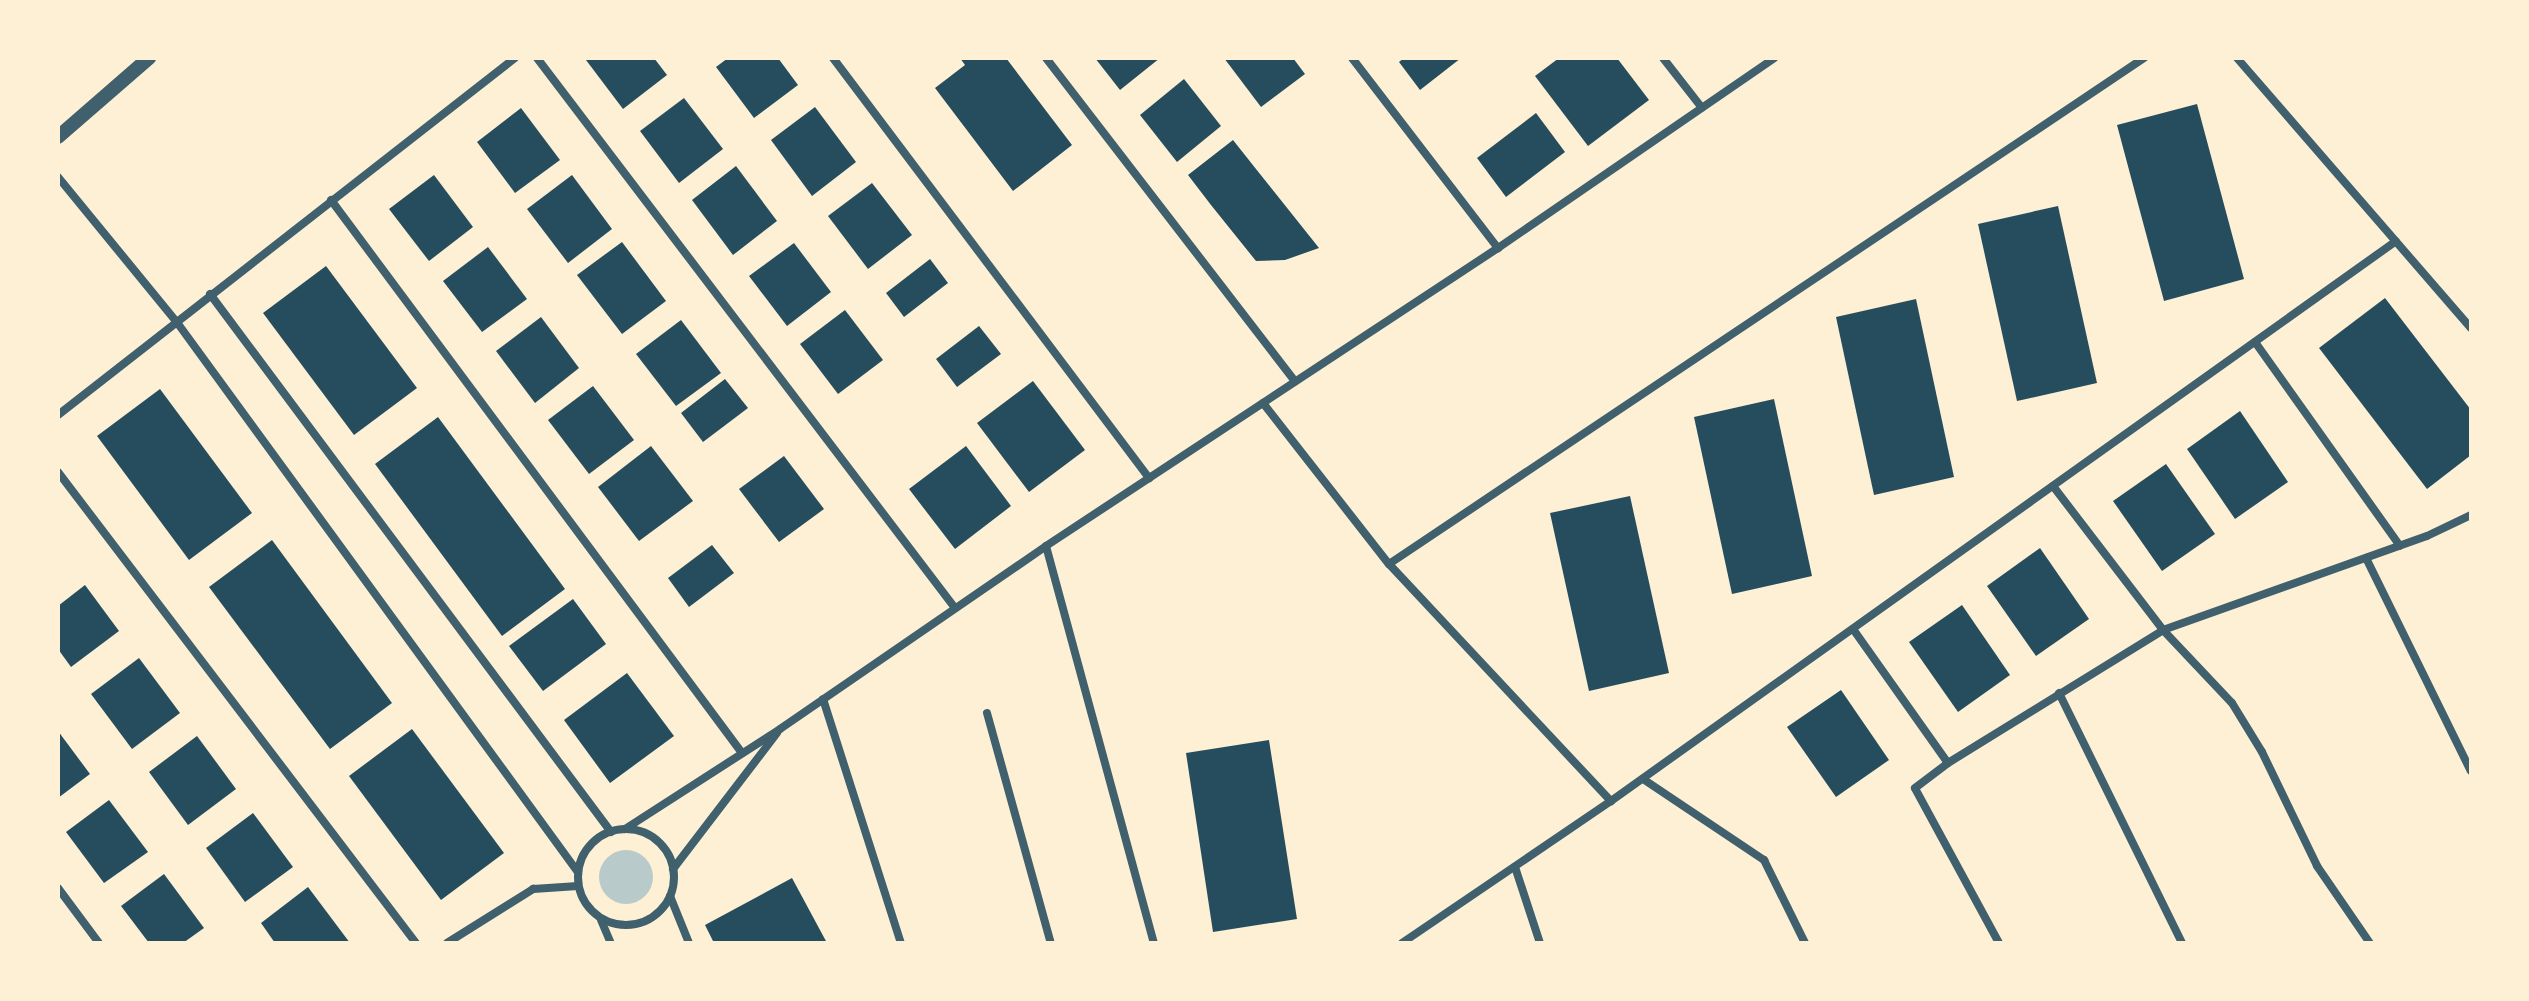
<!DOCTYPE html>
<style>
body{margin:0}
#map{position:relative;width:2529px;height:1001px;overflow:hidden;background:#fdf0d5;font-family:"Roboto Condensed",sans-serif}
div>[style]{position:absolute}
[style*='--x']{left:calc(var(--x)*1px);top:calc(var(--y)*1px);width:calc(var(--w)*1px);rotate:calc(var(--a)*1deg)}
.green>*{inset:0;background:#b9caca}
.round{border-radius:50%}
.building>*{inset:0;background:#264d5e}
.minor>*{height:8px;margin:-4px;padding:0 4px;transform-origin:4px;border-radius:4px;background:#3f606c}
.minor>.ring{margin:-4px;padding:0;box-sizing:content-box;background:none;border:8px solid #3f606c;border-radius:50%}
.tertiary>*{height:14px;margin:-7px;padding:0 7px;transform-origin:7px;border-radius:7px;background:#3f606c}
span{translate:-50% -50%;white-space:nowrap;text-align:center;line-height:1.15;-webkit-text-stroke:6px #fdf0d5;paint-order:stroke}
.frame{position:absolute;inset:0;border:60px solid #fdf0d5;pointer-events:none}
</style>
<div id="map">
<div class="green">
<i class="round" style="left:599px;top:850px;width:54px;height:54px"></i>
</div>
<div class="building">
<i style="clip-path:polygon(588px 58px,654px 58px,667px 75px,623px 109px,586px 60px)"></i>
<i style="clip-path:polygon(728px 58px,778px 58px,798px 85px,754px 118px,716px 67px)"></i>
<i style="clip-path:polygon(960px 58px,1006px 58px,1072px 145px,1013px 191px,935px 88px,965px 65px)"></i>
<i style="clip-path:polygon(1095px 58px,1160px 58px,1120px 90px)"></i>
<i style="clip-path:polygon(1224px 58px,1293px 58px,1305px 74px,1261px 107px)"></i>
<i style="clip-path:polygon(1404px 58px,1461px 58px,1420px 90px,1399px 62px)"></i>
<i style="clip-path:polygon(1559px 58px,1617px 58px,1649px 100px,1588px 146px,1535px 76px)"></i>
<i style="clip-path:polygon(1184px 79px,1221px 126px,1177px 162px,1140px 115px)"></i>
<i style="clip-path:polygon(684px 98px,723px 149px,679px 183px,640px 131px)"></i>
<i style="clip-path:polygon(2197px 104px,2244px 279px,2164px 301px,2117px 125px)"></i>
<i style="clip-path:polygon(815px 107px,856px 162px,812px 196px,771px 140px)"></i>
<i style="clip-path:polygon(521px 108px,560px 160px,515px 193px,477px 142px)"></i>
<i style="clip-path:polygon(1536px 113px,1565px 152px,1506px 197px,1477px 158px)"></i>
<i style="clip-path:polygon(1233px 140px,1256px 169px,1319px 248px,1285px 260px,1256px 261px,1211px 205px,1188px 175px)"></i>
<i style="clip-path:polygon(736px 166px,777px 221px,733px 255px,692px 200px)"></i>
<i style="clip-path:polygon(434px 175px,473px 227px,429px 261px,389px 209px)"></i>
<i style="clip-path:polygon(572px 175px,612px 229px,568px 263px,527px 209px)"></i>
<i style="clip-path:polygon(872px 183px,912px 235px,868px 269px,828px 216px)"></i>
<i style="clip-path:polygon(2058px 206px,2097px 383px,2017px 401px,1978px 224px)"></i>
<i style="clip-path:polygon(622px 242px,666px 301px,622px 334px,577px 275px)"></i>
<i style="clip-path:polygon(794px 243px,831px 292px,787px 326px,749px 276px)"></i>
<i style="clip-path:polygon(488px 247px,527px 299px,482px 332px,443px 281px)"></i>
<i style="clip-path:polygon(930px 259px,948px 283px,904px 317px,886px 293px)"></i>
<i style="clip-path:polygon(326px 266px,417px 388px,354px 435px,263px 313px)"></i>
<i style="clip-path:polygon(2385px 298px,2471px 410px,2471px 455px,2427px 489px,2319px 348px)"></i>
<i style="clip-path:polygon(1916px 299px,1954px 477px,1874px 495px,1836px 317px)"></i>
<i style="clip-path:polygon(845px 310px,883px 360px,838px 394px,800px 344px)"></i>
<i style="clip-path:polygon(541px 317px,579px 368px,535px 403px,496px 351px)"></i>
<i style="clip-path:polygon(681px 320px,721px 373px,676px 406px,636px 354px)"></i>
<i style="clip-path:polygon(979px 326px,1001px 354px,957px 387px,936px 359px)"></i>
<i style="clip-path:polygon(725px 379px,748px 408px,703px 442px,681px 413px)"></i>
<i style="clip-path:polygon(1033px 381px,1085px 450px,1029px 492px,977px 423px)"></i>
<i style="clip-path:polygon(593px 386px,634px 440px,589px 474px,548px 420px)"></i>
<i style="clip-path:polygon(160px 389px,252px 513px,189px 560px,97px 436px)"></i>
<i style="clip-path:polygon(1774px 399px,1812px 576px,1732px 594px,1694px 417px)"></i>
<i style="clip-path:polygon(2240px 411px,2288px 482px,2235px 519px,2187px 449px)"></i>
<i style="clip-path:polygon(438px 417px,565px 589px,502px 636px,375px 464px)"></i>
<i style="clip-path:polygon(651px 446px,693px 501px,639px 541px,598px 487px)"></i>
<i style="clip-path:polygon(966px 446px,1011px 506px,955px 549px,909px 489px)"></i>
<i style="clip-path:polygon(784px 456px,824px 509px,779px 542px,739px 489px)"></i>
<i style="clip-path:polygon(2166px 464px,2215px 534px,2162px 571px,2113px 501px)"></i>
<i style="clip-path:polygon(1630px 496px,1669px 673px,1589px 691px,1550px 513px)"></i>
<i style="clip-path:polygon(272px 540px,392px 703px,330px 749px,209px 587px)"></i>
<i style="clip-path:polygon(712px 545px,734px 573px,689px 607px,668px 578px)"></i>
<i style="clip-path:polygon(2040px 548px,2089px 619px,2036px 656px,1987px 586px)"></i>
<i style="clip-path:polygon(85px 585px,119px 631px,71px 667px,58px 649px,58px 606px)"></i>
<i style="clip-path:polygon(573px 599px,606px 644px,543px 691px,509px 646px)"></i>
<i style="clip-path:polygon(1962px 605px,2010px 675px,1958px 712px,1909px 642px)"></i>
<i style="clip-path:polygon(139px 658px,180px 713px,132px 749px,91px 694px)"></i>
<i style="clip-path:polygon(627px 673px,674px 736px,610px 783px,564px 720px)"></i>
<i style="clip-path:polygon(1841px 690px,1889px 760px,1836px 797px,1787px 727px)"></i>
<i style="clip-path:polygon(412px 729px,504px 853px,441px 900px,349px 776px)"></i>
<i style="clip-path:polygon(58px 731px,90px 774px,58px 798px)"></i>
<i style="clip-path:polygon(197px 736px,236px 789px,188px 825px,149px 772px)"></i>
<i style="clip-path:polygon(1269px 740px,1297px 919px,1213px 932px,1186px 753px)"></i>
<i style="clip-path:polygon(109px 800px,148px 852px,104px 883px,66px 832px)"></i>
<i style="clip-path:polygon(253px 813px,293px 867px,245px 902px,206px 848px)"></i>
<i style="clip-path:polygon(164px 874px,204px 928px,183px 943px,149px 943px,121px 906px)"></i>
<i style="clip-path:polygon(792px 878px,827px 943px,714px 943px,705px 925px)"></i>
<i style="clip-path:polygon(308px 887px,350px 943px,275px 943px,261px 923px)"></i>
</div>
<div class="minor">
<i style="--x:537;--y:58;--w:691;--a:52.77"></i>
<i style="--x:833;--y:58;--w:526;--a:53.04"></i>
<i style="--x:1046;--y:58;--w:408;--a:52.4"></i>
<i style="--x:1352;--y:58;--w:240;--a:52.5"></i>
<i style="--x:1663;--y:58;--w:63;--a:52"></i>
<i style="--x:2237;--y:58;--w:357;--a:49.1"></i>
<i style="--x:58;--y:177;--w:186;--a:50.7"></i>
<i style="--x:176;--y:321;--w:681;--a:53.9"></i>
<i style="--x:331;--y:200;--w:689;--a:53.38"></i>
<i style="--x:210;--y:294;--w:671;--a:53.3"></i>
<i style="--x:2255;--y:342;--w:250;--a:54.6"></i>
<i style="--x:1263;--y:403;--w:204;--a:52"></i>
<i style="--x:1389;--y:564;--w:325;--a:46.9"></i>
<i style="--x:58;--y:415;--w:580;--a:-38"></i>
<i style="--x:58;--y:472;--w:592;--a:52.76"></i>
<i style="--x:2053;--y:486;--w:181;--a:52.6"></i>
<i style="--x:2163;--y:630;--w:100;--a:46.6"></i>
<i style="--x:2232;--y:703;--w:57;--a:58.5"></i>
<i style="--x:2262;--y:752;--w:127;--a:64.2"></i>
<i style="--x:2317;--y:866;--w:93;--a:55.5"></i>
<i style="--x:1046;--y:546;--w:411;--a:74.8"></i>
<i style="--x:2366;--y:558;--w:237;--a:63.8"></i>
<i style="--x:1389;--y:564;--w:909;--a:-33.83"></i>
<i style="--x:1853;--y:629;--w:164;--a:54.7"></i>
<i style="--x:2059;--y:693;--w:279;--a:63.8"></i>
<i style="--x:823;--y:699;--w:256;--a:72.3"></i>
<i style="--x:987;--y:713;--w:239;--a:74.5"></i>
<i style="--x:1643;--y:779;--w:146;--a:33.8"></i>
<i style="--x:1764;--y:860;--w:93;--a:63.7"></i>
<i style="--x:625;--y:829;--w:184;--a:-32.8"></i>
<i style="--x:780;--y:729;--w:323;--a:-34.5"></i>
<i style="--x:1046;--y:546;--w:541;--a:-33.4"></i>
<i style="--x:1498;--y:248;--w:335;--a:-34.5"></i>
<i class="ring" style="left:578px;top:829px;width:88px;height:88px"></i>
<i style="--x:1515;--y:867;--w:80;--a:71.8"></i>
<i style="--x:673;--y:869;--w:171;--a:-52.6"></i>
<i style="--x:58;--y:888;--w:69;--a:53.3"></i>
<i style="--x:670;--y:896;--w:51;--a:68"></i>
<i style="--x:601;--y:920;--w:25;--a:67"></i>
<i style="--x:447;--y:943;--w:102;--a:-32.1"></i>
<i style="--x:533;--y:889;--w:45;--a:-3.8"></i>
<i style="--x:1402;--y:943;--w:253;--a:-34.2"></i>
<i style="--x:1611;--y:801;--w:964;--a:-35.5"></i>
<i style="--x:1999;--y:943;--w:176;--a:-118.5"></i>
<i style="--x:1915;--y:788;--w:41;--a:-37.1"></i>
<i style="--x:1948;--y:763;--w:253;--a:-31.7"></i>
<i style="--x:2163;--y:630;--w:280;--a:-19.6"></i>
<i style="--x:2427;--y:536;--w:49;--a:-25.5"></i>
</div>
<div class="tertiary">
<i style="--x:58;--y:137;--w:121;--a:-41"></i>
</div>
<div class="frame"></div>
</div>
